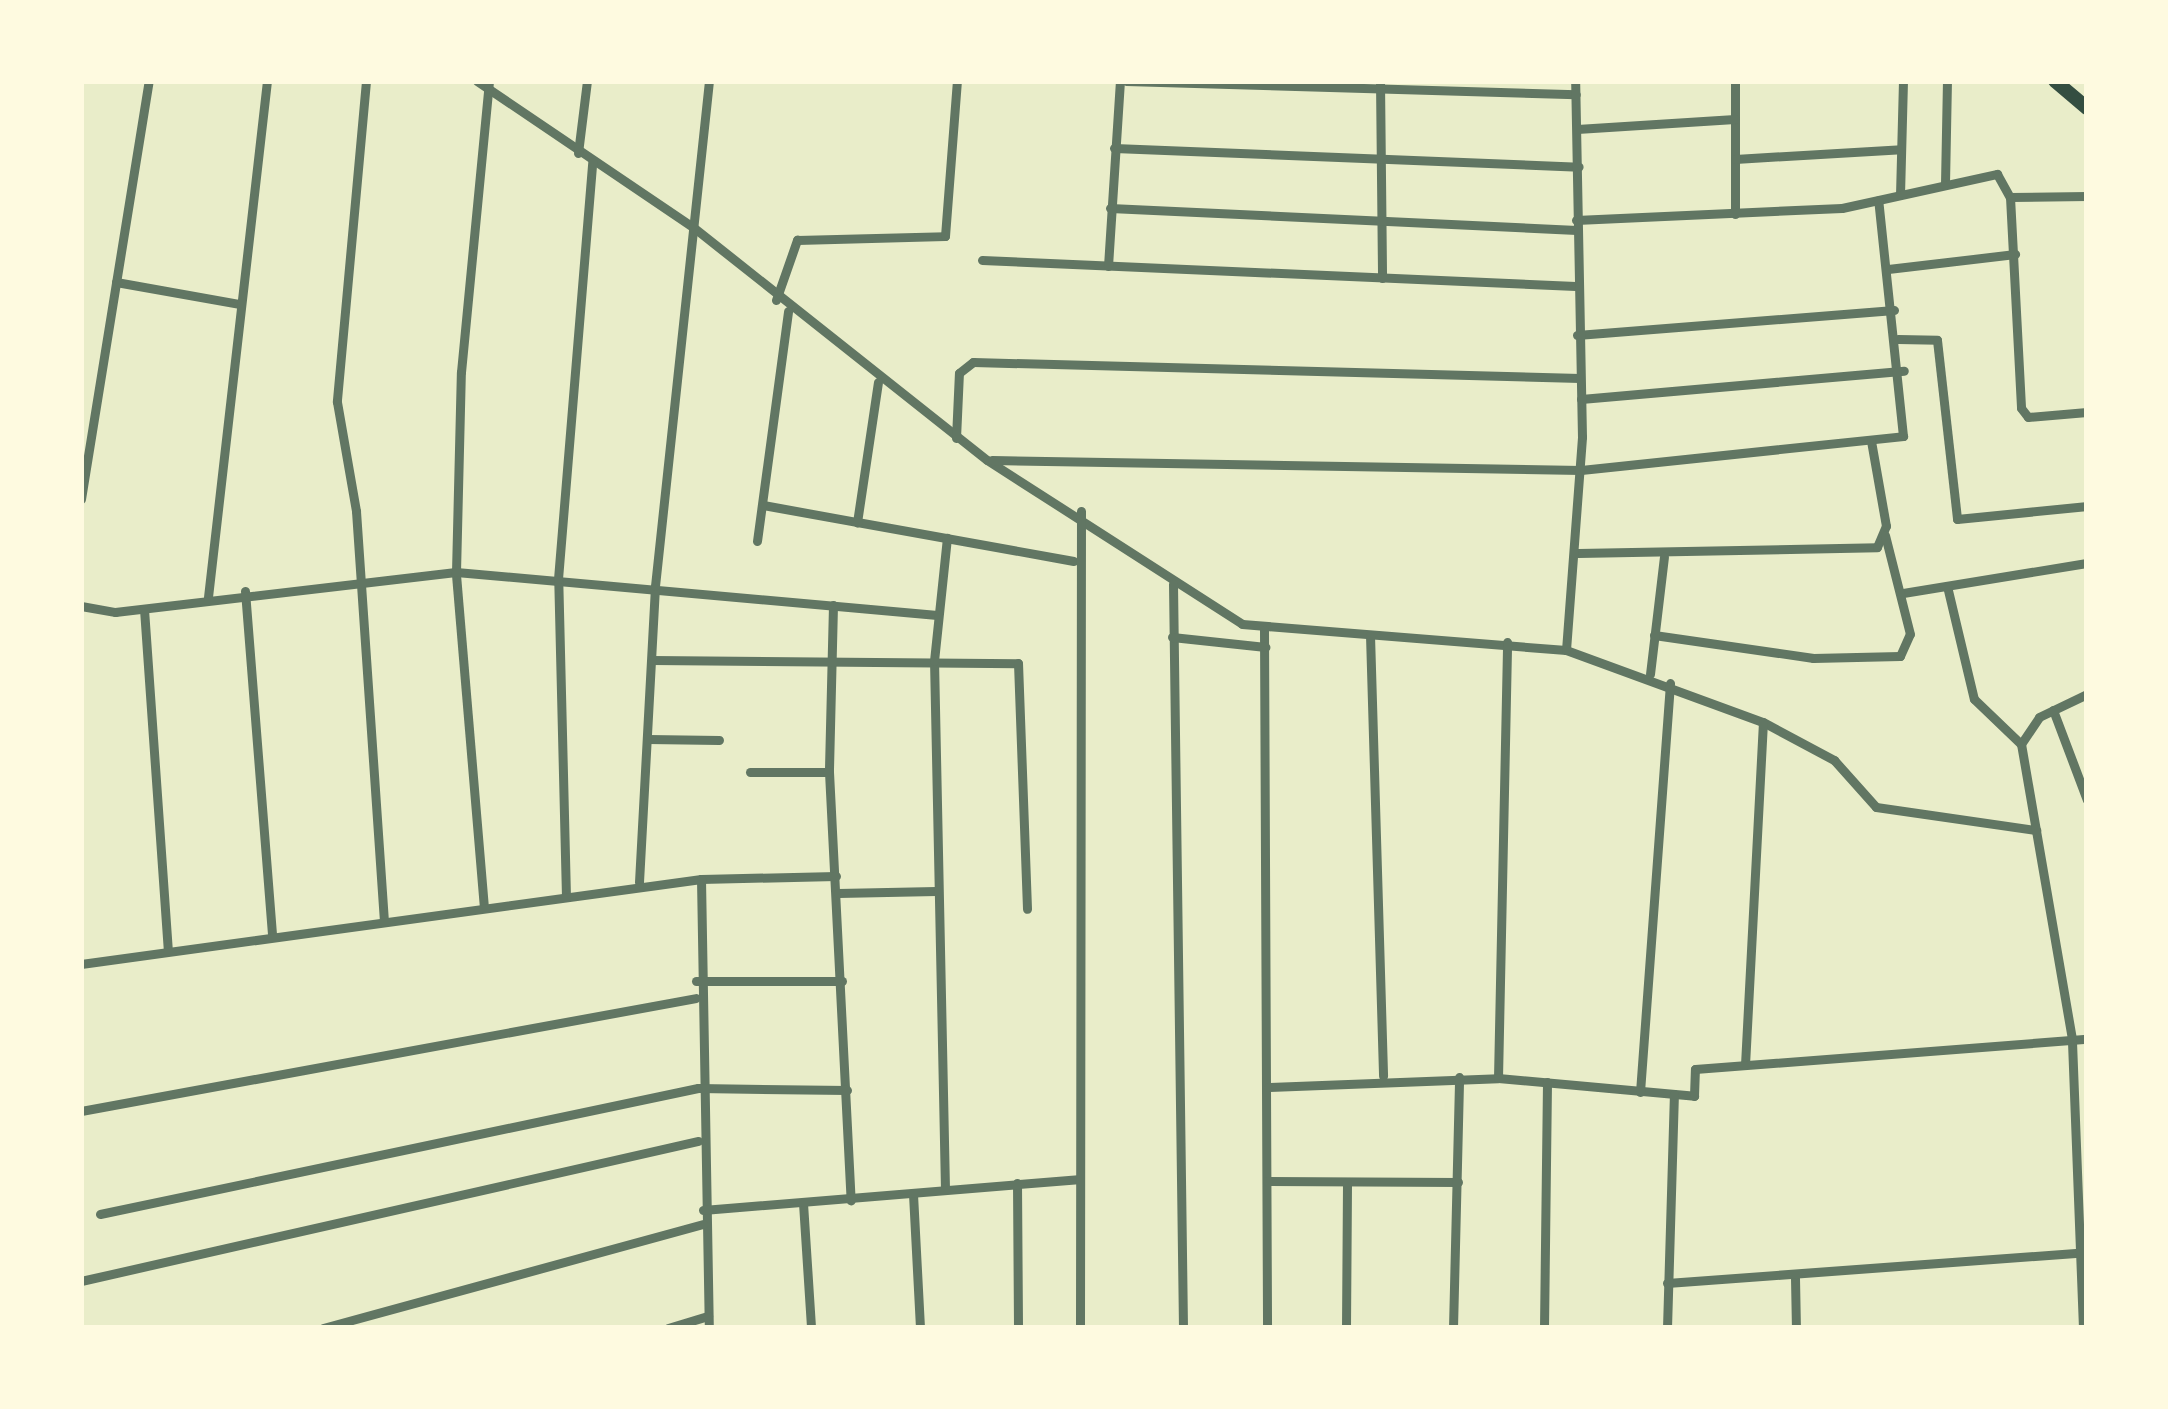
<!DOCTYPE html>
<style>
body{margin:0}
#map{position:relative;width:2168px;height:1409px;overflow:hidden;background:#e9edc9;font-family:Literata,serif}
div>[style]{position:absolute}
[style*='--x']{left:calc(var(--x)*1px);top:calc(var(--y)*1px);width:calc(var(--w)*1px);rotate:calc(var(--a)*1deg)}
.minor>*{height:9px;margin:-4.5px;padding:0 4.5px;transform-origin:4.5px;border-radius:4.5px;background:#617663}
.primary>*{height:14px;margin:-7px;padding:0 7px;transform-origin:7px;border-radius:7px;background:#344e41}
span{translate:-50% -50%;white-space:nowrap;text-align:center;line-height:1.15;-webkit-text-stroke:10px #fefae0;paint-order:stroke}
.frame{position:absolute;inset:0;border:84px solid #fefae0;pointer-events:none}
</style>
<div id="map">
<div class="minor">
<i style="--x:366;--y:81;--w:322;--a:95.2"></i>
<i style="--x:337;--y:402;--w:111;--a:80.1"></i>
<i style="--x:356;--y:511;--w:410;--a:86.1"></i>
<i style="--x:477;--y:81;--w:261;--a:34.1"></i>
<i style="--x:693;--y:227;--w:375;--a:38.4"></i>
<i style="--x:987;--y:460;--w:303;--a:32.7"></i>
<i style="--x:1242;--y:624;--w:325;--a:4.6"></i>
<i style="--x:1566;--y:650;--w:210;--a:20.1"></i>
<i style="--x:1763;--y:722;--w:81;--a:28.2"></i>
<i style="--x:1834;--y:760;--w:63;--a:48.2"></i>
<i style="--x:1876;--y:807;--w:162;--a:8.2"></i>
<i style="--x:1126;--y:81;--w:450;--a:1.7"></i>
<i style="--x:1380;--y:81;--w:197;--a:89.4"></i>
<i style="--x:1735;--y:81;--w:133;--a:90"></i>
<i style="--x:1577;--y:129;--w:158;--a:-3.6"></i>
<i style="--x:1114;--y:148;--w:465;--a:2.3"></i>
<i style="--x:578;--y:153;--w:73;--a:-82.9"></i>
<i style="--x:1735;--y:159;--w:166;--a:-3.4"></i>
<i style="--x:1945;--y:184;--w:103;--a:-88.9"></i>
<i style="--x:1900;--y:195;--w:114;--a:-88.5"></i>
<i style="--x:2010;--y:197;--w:77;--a:-0.7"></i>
<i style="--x:1110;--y:208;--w:467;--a:2.7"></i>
<i style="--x:1576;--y:220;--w:266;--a:-2.6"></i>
<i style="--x:1842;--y:208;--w:159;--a:-12.4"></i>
<i style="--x:1997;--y:174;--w:26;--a:61"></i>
<i style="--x:2010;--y:197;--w:211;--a:87"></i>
<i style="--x:2021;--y:408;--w:11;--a:52"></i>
<i style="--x:2028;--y:417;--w:59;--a:-4.8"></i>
<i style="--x:982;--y:260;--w:594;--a:2.51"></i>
<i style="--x:1108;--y:266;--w:185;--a:-86.3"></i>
<i style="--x:1888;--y:269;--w:128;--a:-6.7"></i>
<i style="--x:116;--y:282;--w:126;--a:10.1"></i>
<i style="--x:776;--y:300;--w:64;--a:-70.7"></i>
<i style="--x:797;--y:240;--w:148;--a:-1.5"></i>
<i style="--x:945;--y:236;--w:155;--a:-85.6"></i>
<i style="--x:1577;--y:335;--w:318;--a:-4.5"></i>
<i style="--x:1898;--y:339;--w:39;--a:1"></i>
<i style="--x:1937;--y:340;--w:180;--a:83.6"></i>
<i style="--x:1957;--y:519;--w:131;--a:-5.7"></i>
<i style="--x:878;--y:382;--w:142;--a:98.5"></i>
<i style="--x:857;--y:522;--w:220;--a:10.2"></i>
<i style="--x:1581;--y:399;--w:324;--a:-5"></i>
<i style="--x:956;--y:438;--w:65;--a:-87.4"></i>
<i style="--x:959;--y:373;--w:18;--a:-38"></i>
<i style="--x:973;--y:362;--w:607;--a:1.51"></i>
<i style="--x:992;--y:460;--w:589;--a:0.97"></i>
<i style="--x:1581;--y:470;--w:324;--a:-6"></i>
<i style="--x:1903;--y:436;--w:237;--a:-96"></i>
<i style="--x:81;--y:499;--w:423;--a:-80.8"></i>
<i style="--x:763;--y:505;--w:96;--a:10.3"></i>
<i style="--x:757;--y:541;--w:232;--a:-82.3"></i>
<i style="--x:1578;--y:553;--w:299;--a:-1.1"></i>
<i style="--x:1877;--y:547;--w:23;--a:-67"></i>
<i style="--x:1886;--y:526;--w:86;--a:-100"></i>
<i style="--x:1173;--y:584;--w:744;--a:89.23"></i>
<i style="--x:1947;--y:586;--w:116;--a:76.6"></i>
<i style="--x:1974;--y:699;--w:65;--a:43.8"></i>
<i style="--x:245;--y:591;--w:345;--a:85.5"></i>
<i style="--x:1903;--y:593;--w:186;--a:-9.3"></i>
<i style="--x:208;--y:597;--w:519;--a:-83.48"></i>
<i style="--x:833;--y:605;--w:167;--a:91.4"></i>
<i style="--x:829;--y:772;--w:429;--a:87.1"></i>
<i style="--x:81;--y:606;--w:35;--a:10"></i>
<i style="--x:115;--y:612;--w:343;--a:-6.7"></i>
<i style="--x:456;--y:572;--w:483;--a:5.1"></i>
<i style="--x:144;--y:609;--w:343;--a:86"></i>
<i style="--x:1264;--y:630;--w:698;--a:89.75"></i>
<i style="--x:1370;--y:635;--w:441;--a:88.3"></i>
<i style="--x:1654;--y:635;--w:161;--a:8.2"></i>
<i style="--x:1813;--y:658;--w:87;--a:-1.3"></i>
<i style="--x:1900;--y:656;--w:24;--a:-66"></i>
<i style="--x:1910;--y:634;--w:102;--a:-104.2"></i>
<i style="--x:1172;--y:637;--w:94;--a:6.1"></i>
<i style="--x:1566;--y:650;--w:214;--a:-85.7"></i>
<i style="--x:1582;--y:437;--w:356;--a:-91.1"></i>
<i style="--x:652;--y:660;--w:366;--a:0.5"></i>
<i style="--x:1018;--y:663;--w:246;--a:87.9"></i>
<i style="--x:1650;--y:674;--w:118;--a:-83.2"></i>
<i style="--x:2053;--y:710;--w:96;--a:69.3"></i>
<i style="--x:648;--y:739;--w:71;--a:0.8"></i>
<i style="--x:750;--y:772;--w:79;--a:0"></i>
<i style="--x:701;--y:879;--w:135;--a:-1.3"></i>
<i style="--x:639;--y:882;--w:296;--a:-86.9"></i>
<i style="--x:655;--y:586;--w:508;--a:-83.9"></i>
<i style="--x:838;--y:893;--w:98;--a:-1.2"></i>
<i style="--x:566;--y:897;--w:318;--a:-91.4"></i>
<i style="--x:558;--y:579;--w:418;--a:-85.3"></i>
<i style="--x:484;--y:908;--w:337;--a:-94.8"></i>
<i style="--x:456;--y:572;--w:200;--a:-88.6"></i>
<i style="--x:461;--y:372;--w:292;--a:-84.5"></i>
<i style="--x:81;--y:964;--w:626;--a:-7.81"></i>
<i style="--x:701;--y:879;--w:449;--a:89"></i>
<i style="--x:696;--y:981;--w:146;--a:0"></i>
<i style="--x:1745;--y:1065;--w:343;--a:-87"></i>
<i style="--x:1498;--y:1078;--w:436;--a:-88.8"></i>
<i style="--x:1268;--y:1087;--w:230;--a:-2.2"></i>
<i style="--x:1498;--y:1078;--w:197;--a:5.2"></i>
<i style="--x:1694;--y:1096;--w:27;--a:-88"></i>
<i style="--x:1695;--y:1069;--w:393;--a:-4.4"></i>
<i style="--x:1640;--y:1092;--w:410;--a:-85.8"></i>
<i style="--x:81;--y:1111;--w:625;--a:-10.41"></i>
<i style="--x:1267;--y:1181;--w:191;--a:0.3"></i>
<i style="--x:1017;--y:1183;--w:145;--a:89.6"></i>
<i style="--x:945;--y:1189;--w:528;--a:-91.19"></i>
<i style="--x:934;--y:661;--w:124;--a:-84"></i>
<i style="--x:913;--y:1194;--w:134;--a:87"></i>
<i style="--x:803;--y:1203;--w:125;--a:86.3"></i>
<i style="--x:703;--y:1210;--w:376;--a:-4.7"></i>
<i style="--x:100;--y:1214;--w:611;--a:-11.9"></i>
<i style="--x:698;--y:1088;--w:149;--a:0.8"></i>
<i style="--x:1795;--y:1278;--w:50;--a:88.9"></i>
<i style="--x:81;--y:1281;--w:633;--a:-12.78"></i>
<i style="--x:1667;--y:1283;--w:413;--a:-4.2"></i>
<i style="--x:323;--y:1328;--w:394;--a:-15.3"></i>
<i style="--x:668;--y:1328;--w:42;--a:-16.7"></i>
<i style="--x:1080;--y:1328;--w:817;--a:-89.93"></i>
<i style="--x:1346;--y:1328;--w:146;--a:-89.6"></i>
<i style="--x:1453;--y:1328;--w:251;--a:-88.6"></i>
<i style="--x:1544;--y:1328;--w:246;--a:-89.3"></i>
<i style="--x:1667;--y:1328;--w:234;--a:-88.3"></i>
<i style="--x:2083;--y:1328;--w:289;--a:-92.2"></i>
<i style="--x:2072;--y:1039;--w:299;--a:-99.8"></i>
<i style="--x:2021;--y:744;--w:32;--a:-56"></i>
<i style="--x:2039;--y:717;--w:53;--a:-25.6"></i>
</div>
<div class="primary">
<i style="--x:2055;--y:81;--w:42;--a:40.2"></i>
</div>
<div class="frame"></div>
</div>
